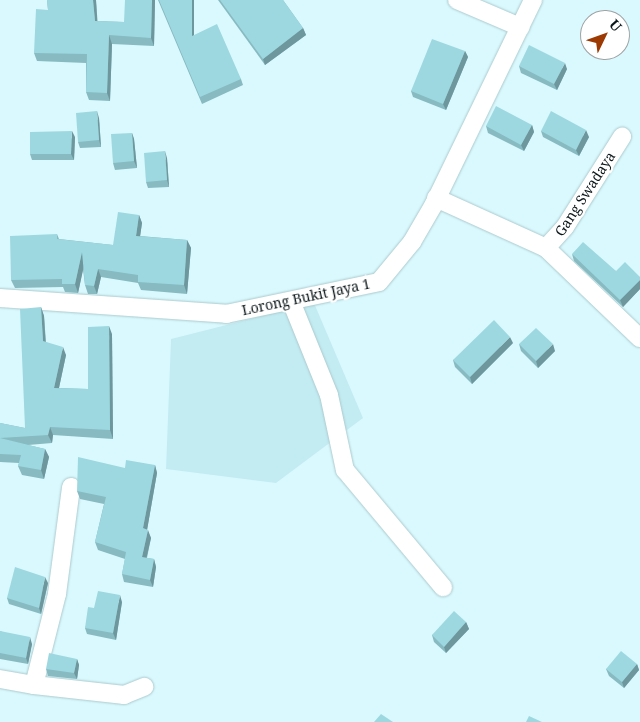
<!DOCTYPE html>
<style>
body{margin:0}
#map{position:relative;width:640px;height:722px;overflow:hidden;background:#daf9fe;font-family:"Noto Serif",serif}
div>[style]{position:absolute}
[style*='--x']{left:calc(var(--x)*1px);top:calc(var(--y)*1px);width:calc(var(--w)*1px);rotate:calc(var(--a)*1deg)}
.built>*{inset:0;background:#c3ecf2}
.roads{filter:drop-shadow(0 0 1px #abcace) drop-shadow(0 0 1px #abcace)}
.minor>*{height:18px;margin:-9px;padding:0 9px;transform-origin:9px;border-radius:9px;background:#fff}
.wall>*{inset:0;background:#87bac1}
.shaded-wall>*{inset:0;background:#6e979d}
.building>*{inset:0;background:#9dd8e0}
span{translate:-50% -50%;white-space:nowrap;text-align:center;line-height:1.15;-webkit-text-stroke:4.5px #fff;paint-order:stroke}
.street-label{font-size:14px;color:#0c1719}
.north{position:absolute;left:580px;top:10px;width:50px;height:50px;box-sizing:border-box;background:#fff;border:1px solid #9ea2a3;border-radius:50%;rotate:48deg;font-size:14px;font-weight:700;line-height:20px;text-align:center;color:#0c1719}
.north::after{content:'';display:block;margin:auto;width:18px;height:22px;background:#9d3903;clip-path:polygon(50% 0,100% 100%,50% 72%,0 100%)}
</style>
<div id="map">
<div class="built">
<i style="clip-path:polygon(314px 303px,363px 418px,276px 483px,166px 469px,171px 339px)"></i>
</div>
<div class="roads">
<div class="minor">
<i style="--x:457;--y:0;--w:69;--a:23.2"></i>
<i style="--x:436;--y:198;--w:121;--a:24.4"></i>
<i style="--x:546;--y:248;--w:28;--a:-48"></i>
<i style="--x:565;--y:227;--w:107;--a:-57.7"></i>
<i style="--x:546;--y:248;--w:130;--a:43.8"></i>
<i style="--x:0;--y:298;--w:227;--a:4"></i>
<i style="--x:226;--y:314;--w:156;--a:-11.8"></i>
<i style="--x:379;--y:282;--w:52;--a:-50.5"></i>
<i style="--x:412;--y:242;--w:44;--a:-59.9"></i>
<i style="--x:434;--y:204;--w:227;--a:-64.1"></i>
<i style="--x:291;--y:301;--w:101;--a:68"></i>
<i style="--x:329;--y:395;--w:77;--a:78"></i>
<i style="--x:345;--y:470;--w:153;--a:50.1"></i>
<i style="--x:0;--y:679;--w:35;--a:10"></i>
<i style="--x:34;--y:685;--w:94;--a:-75.8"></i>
<i style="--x:57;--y:594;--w:108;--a:-82.5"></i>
<i style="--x:34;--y:685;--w:91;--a:6.3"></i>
<i style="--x:124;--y:695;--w:22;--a:-22"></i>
</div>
</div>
<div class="wall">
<i style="clip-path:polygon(47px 0,96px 0,97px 21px,124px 22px,155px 0,154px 46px,112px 44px,110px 101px,89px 100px,86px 92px,86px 63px,37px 61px,34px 53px,48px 10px)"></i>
<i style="clip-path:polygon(158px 0,194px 0,194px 35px,241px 79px,243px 85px,202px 104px)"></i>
<i style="clip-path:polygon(218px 0,283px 0,303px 28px,306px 35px,265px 65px)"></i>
<i style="clip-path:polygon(465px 51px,468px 57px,446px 110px,413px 97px,411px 91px)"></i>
<i style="clip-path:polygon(519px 66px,567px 69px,557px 90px,521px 73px)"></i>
<i style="clip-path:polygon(99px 118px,101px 147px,80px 148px,78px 142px)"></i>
<i style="clip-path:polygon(532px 125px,534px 132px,524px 151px,488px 133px,486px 126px)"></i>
<i style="clip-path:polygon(541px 131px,589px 137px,579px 156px,543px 137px)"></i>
<i style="clip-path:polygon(132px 133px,134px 139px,137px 168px,115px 170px,113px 163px)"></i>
<i style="clip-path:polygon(75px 137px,74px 160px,32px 160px,30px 154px)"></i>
<i style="clip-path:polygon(167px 158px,169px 187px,148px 188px,146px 182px)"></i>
<i style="clip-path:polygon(139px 215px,142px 223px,140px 236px,187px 240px,191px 248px,187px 294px,141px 290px,138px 283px,101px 277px,97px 294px,88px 294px,85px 285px,83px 269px,78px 293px,65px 292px,63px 287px,15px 288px,11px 280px,57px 234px,59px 239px,113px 245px)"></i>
<i style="clip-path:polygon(572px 254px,616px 271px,640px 277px,640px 289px,623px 307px,574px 261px)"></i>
<i style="clip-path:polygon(41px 307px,44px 316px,46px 342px,66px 355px,59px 388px,88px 389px,112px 334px,113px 439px,53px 435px,52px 443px,28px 445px,45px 449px,49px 457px,44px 479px,22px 475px,18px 466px,19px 463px,0 462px,0 423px,25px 428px)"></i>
<i style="clip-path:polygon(513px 343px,472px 384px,455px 367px,453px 360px)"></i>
<i style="clip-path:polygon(519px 344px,555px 351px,538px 368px,521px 351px)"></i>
<i style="clip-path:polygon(155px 465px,157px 473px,147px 530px,151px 538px,147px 558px,154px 559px,156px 567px,153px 587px,124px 582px,122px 574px,125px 559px,98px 550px,95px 542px,104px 504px,80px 499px,77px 491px,125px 468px)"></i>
<i style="clip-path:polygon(48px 583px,41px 614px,9px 604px,7px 598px)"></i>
<i style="clip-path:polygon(122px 602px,116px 640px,87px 634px,85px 628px,94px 608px)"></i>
<i style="clip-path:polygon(466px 622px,469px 629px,446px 653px,434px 642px,432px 635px)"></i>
<i style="clip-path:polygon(0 631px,32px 644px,28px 664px,0 659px)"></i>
<i style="clip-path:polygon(77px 659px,79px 665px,77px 679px,48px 676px,46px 669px)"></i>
<i style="clip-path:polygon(637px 664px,639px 670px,624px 688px,609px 676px,606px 669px)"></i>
</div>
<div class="shaded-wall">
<i style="clip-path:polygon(93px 0,96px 0,98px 29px,95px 21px)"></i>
<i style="clip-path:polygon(152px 0,155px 0,154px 46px,151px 38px)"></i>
<i style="clip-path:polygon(192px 0,194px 0,194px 42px,192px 36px)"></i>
<i style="clip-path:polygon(303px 28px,306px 35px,265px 65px,263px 59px)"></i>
<i style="clip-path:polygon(109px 35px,112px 44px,110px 101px,107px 93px)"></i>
<i style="clip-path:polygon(465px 51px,468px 57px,446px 110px,443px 104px)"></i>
<i style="clip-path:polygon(565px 63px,567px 69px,557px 90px,554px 84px)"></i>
<i style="clip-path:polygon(97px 111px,99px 118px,101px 147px,99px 140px)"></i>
<i style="clip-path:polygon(532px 125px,534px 132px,524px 151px,521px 145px)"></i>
<i style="clip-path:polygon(586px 130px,589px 137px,579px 156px,576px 150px)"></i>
<i style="clip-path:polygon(72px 131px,75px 137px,74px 160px,71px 154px)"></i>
<i style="clip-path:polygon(132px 133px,134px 139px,137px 168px,134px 161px)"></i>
<i style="clip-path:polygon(165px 151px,167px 158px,169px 187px,167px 180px)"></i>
<i style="clip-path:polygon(139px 215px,142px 223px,139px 244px,136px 236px)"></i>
<i style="clip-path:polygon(187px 240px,191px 248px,187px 294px,184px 285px)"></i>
<i style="clip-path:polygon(82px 252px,85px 261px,78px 293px,75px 284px)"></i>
<i style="clip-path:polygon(98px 269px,101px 277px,97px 294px,94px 286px)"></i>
<i style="clip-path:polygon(640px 280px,640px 289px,623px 307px,620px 300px)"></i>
<i style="clip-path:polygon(41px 307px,44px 316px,46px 350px,43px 341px)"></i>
<i style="clip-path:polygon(109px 326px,112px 334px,113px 439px,110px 430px)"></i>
<i style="clip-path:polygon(510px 337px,513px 343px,472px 384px,470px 377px)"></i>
<i style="clip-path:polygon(553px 344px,555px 351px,538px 368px,536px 361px)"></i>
<i style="clip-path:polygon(63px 347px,66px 355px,57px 397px,54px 388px)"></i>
<i style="clip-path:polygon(50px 427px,53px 435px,52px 443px,48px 435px)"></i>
<i style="clip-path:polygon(45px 449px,49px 457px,44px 479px,41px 470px)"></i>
<i style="clip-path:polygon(155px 465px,157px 473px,146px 536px,143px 528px)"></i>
<i style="clip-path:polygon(148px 530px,151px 538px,145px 564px,142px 557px)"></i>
<i style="clip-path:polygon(154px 559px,156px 567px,153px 587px,150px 580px)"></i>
<i style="clip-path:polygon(45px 577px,48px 583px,41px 614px,39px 608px)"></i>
<i style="clip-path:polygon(120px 595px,122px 602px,116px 640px,113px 633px)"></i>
<i style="clip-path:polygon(466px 622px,469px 629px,446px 653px,444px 647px)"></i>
<i style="clip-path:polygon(30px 637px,32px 644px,28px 664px,26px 658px)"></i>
<i style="clip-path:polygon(77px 659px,79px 665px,77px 679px,74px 673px)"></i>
<i style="clip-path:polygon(637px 664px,639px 670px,624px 688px,622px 682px)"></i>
</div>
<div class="building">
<i style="clip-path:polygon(47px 0,93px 0,95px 21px,124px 22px,125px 0,152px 0,151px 38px,109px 35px,107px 93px,86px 92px,87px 54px,34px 53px,36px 9px,48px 10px)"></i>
<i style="clip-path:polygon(159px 0,192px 0,192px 36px,217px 24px,241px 79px,200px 97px)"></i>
<i style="clip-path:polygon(220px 0,283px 0,303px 28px,263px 59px)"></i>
<i style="clip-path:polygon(432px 39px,465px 51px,443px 104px,411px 91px)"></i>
<i style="clip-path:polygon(529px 45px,565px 63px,554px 84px,519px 66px)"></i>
<i style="clip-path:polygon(496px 106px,532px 125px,521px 145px,486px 126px)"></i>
<i style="clip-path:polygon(97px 111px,99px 140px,78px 142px,76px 113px)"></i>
<i style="clip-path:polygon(551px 111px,586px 130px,576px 150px,541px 131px)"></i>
<i style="clip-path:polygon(72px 131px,71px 154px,30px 154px,30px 132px)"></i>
<i style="clip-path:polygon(132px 133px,134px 161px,113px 163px,111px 134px)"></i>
<i style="clip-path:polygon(165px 151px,167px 180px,146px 182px,144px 153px)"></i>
<i style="clip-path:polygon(118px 212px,139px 215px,136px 236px,187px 240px,184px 285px,138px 282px,138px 275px,98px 269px,94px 286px,85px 285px,82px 252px,75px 284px,62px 284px,62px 279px,11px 280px,10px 236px,57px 234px,57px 239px,113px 245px)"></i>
<i style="clip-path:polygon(583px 242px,616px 271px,625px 262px,640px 277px,640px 280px,620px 300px,572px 254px)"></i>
<i style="clip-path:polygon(41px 307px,43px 341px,63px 347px,54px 388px,88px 389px,88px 327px,109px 326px,110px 430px,50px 427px,48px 435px,0 438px,0 423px,25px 428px,20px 309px)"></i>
<i style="clip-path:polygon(494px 320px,510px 337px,470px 377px,453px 360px)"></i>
<i style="clip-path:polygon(536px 328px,553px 344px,536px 361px,519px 344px)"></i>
<i style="clip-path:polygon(0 438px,45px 449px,41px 470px,18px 466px,21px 455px,0 454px)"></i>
<i style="clip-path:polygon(78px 457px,125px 468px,126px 460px,155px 465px,143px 528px,148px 530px,142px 557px,154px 559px,150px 580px,122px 574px,126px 552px,95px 542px,106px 497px,77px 491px)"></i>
<i style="clip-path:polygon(15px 567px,45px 577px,39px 608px,7px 598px)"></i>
<i style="clip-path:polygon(98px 591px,120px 595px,113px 633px,85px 628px,88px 607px,94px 608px)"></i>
<i style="clip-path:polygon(454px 611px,466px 622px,444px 647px,432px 635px)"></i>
<i style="clip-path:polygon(0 631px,30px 637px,26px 658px,0 653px)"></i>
<i style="clip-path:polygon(621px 651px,637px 664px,622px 682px,606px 669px)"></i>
<i style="clip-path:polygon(49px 653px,77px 659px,74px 673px,46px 669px)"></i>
<i style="clip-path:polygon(381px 714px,393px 722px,374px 722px)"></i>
<i style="clip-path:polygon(529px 716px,542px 722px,526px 722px)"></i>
</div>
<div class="street-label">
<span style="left:585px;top:194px;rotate:-57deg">Gang Swadaya</span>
<span style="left:306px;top:297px;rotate:-12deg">Lorong Bukit Jaya 1</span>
</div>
<div class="north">U</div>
</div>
